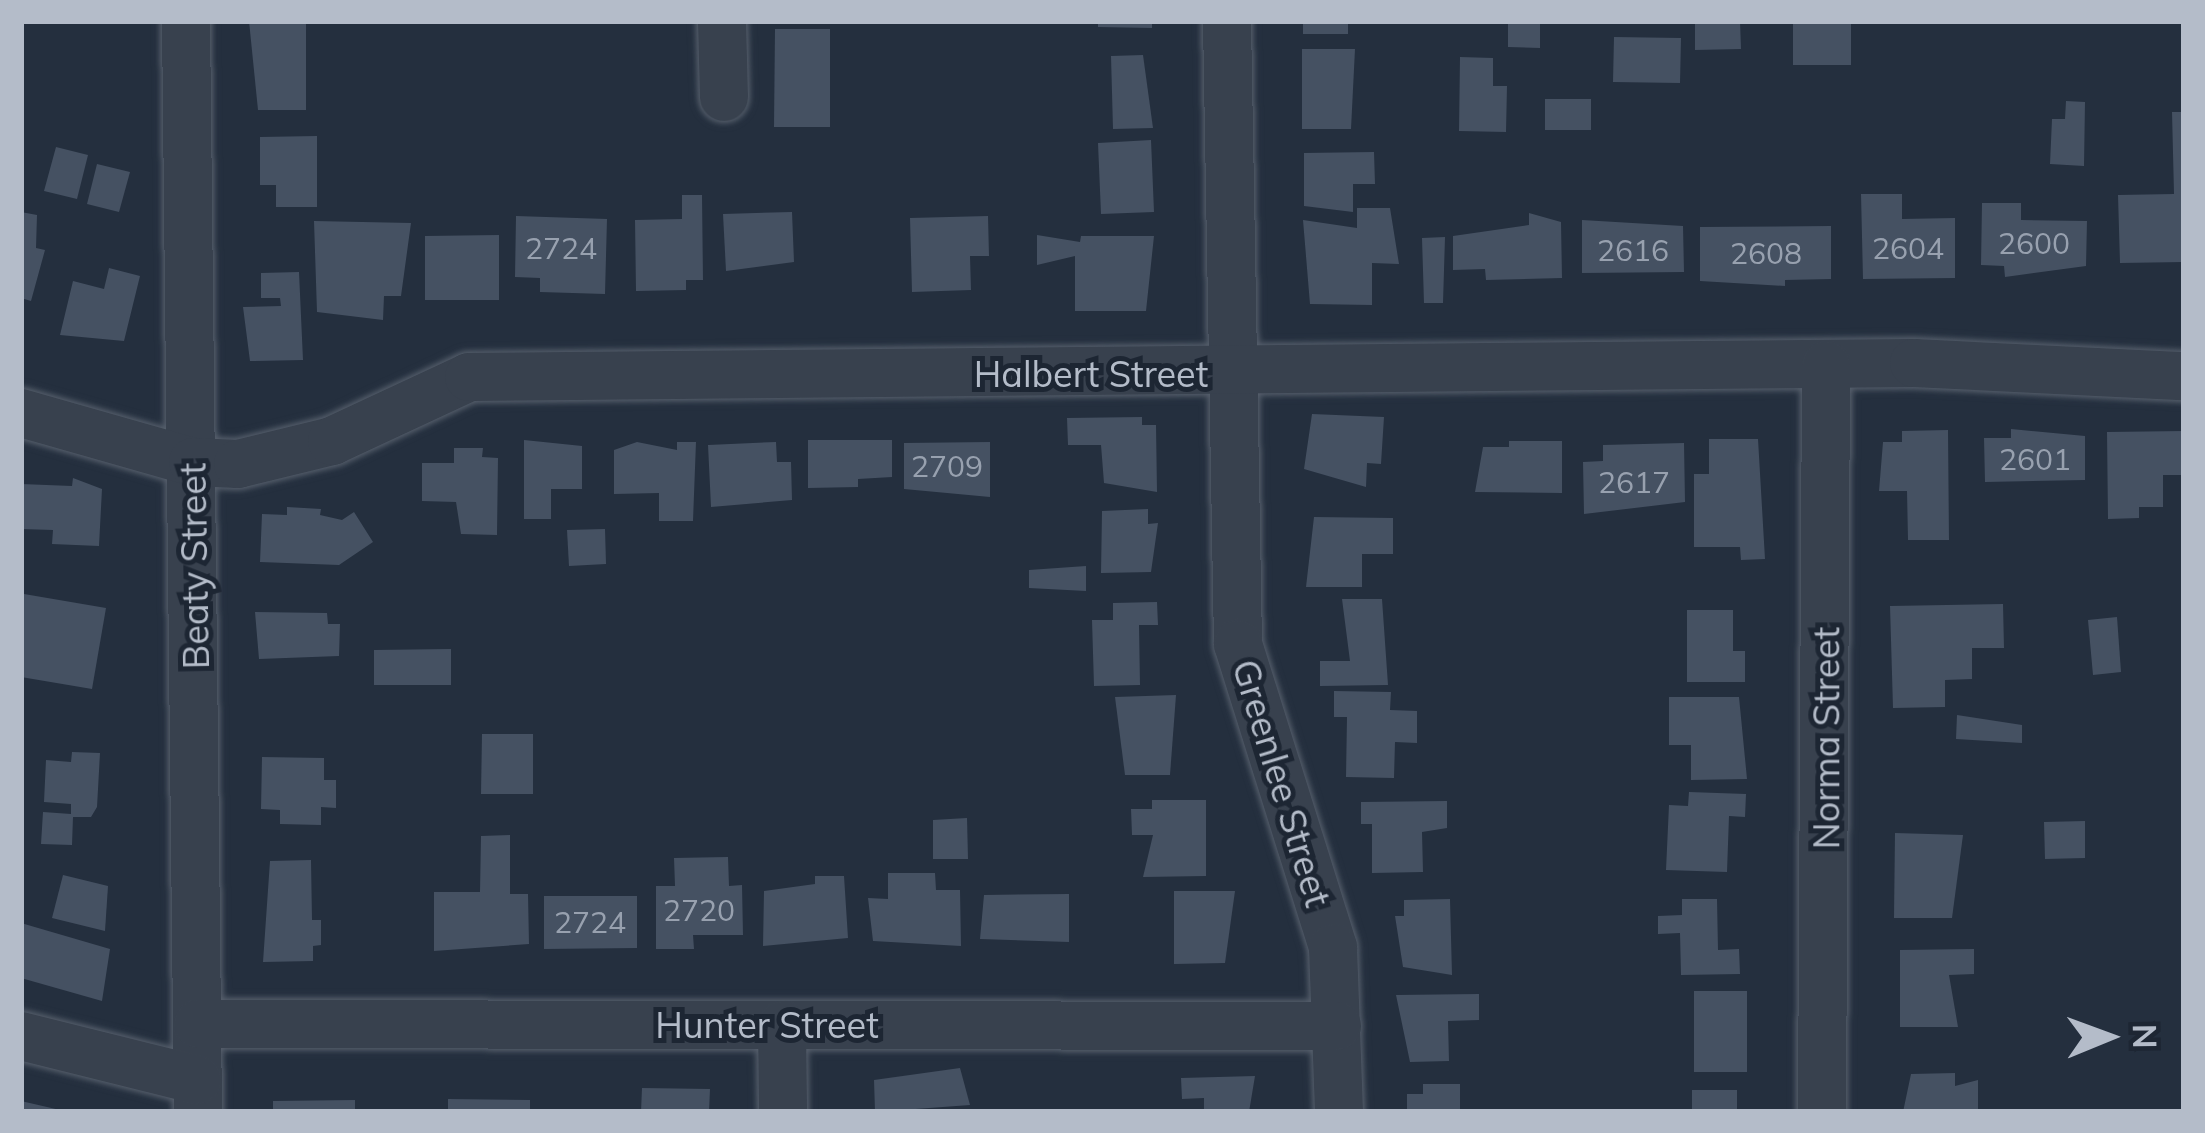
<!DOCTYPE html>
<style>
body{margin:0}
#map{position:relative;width:2205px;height:1133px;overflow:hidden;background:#242f3e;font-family:Mulish,sans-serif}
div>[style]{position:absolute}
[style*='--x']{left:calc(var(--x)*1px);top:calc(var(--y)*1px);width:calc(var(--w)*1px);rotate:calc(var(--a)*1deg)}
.building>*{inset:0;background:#455162}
.roads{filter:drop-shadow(0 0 3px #565f6c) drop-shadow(0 0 3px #565f6c)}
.minor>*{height:48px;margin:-24px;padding:0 24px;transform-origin:24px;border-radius:24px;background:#38414e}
span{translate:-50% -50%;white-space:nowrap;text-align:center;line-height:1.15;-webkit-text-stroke:10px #1d2633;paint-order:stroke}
.number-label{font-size:30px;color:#98a1af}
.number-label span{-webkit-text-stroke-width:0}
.street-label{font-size:36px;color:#b4bcc9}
.frame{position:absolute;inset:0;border:24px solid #b4bcc9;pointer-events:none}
.north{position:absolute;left:2049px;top:977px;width:120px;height:120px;-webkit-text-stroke:9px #1d2633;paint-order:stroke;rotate:89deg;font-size:33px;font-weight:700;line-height:48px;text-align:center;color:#b4bcc9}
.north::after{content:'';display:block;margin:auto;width:42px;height:54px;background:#b4bcc9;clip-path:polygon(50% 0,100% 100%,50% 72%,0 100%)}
</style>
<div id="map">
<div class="building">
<i style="clip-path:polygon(249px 21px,306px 21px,306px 110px,258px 110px)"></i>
<i style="clip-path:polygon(1098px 21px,1152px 21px,1152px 28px,1098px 27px)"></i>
<i style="clip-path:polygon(1303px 21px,1348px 21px,1348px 34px,1303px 34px)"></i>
<i style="clip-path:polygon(1508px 21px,1540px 21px,1540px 48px,1508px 47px)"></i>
<i style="clip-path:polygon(1695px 21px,1740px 21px,1741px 49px,1695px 50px)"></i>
<i style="clip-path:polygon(1793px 21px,1851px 21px,1851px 65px,1793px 65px)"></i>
<i style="clip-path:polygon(775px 29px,830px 29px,830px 127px,774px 127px)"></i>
<i style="clip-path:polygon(1614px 37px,1681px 38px,1680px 83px,1613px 82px)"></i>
<i style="clip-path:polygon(1302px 49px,1355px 49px,1351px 129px,1302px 129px)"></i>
<i style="clip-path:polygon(1143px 55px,1153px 128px,1113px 129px,1111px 56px)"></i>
<i style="clip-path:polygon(1460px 57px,1493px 58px,1493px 86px,1507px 86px,1506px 132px,1459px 131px)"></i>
<i style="clip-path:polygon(1545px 99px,1591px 99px,1591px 130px,1545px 130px)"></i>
<i style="clip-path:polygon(2066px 101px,2085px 102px,2084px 166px,2050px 164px,2052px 119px,2065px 119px)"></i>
<i style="clip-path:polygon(2172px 112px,2184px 112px,2184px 262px,2120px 263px,2118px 195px,2174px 194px)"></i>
<i style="clip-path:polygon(317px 136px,317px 207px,276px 207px,276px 185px,260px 185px,260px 137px)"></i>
<i style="clip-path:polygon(1151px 140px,1154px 212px,1101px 214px,1098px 143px)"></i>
<i style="clip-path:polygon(56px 147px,88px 155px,77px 199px,44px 191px)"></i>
<i style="clip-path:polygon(1374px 152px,1375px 184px,1353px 184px,1353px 212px,1304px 206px,1304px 153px)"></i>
<i style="clip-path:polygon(97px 164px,130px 172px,119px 212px,87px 204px)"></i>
<i style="clip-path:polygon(1861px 194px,1902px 194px,1902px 219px,1955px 218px,1955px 278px,1863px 279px)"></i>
<i style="clip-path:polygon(682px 195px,702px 195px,703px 280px,686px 280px,686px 290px,636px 291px,635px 220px,682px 219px)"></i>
<i style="clip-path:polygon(1982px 203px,2021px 203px,2021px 220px,2087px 221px,2086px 266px,2005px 277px,2004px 266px,1981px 265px)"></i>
<i style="clip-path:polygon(1357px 208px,1390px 208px,1399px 264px,1372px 263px,1372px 305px,1310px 304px,1303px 220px,1357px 228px)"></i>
<i style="clip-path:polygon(21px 212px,37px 215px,36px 248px,45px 250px,31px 301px,21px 298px)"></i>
<i style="clip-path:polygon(792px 212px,794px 262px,726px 271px,723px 214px)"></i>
<i style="clip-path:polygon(1529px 213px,1561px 222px,1562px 278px,1486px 280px,1485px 269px,1453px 270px,1453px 236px,1529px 225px)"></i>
<i style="clip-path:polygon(516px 216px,607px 219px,605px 294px,540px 292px,540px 278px,515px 277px)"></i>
<i style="clip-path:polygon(988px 216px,989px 256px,970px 256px,971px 290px,912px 292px,910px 218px)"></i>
<i style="clip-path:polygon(1582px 220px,1683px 226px,1684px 272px,1582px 273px)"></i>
<i style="clip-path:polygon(314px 221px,411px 223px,401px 296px,384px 296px,383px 320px,317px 312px)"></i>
<i style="clip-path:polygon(1831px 226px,1831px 279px,1785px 280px,1785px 286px,1700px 281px,1700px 227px)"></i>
<i style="clip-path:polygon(499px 235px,499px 300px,425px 300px,425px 236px)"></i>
<i style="clip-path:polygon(1037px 235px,1080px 242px,1081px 236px,1154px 236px,1146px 311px,1075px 311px,1075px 256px,1037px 265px)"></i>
<i style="clip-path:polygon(1445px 237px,1443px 303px,1424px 303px,1422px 238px)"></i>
<i style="clip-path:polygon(109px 268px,140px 276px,124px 341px,60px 335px,73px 281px,104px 289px)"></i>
<i style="clip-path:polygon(299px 272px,303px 360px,250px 361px,243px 307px,281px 306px,280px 298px,261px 298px,261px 273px)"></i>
<i style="clip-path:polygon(1312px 414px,1384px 417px,1381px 464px,1367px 463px,1366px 487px,1304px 469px)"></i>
<i style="clip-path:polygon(1142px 417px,1142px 425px,1156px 425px,1157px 492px,1104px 483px,1101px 445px,1068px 445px,1067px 418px)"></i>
<i style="clip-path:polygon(2011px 429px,2085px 436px,2085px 480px,1985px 482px,1984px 438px,2011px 438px)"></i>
<i style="clip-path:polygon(1948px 430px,1949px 540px,1908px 540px,1907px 491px,1879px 491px,1883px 442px,1902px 442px,1902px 431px)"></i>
<i style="clip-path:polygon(2184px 431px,2184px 475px,2163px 475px,2163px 507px,2139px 507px,2139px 518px,2108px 519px,2107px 432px)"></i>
<i style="clip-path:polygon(1709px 439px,1758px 439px,1765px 559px,1741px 560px,1740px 547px,1694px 547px,1694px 474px,1709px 474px)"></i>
<i style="clip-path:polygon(524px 440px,582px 446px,582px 489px,551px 489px,551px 519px,524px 519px)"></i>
<i style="clip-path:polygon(808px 440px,892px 440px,892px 477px,858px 479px,858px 487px,808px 488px)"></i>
<i style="clip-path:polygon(1509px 441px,1562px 441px,1562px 493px,1475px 492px,1483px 447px,1509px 447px)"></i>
<i style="clip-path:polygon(637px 442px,677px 450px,677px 442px,696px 442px,693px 521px,659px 521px,659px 493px,614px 494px,614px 450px)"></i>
<i style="clip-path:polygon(776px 442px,777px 462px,791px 462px,792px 500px,711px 507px,708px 445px)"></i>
<i style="clip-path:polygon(990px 442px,990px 497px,904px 489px,904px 443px)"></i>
<i style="clip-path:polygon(1684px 443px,1685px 502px,1584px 514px,1583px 462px,1603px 461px,1603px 445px)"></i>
<i style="clip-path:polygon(454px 448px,483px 448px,482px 457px,498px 458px,497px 535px,461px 534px,456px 502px,422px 501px,422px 463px,454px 463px)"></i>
<i style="clip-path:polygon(73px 478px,102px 489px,99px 546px,52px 544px,53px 530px,21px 529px,21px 484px,72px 486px)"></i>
<i style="clip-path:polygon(287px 507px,321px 509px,320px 515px,342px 520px,354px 512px,373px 542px,339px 565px,260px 562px,262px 514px,287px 515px)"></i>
<i style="clip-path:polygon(1148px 509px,1148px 524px,1158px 523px,1151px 572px,1101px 573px,1102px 511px)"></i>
<i style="clip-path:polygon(1314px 517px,1393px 518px,1393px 554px,1362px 554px,1362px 587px,1306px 587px)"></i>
<i style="clip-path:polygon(605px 529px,606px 564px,569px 566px,567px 530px)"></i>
<i style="clip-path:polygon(1086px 566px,1086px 591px,1029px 588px,1029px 570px)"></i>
<i style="clip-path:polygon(24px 594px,106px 608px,92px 689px,21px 677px)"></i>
<i style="clip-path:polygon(1342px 599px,1382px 599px,1388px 685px,1320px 686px,1320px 661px,1350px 661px)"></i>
<i style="clip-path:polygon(1157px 602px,1158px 625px,1139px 625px,1140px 685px,1094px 686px,1092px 620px,1113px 620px,1113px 603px)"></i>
<i style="clip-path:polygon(2003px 604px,2004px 648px,1972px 648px,1972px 679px,1945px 680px,1945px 707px,1893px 708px,1890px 606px)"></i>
<i style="clip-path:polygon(1687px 610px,1733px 610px,1733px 651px,1745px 651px,1745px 682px,1687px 682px)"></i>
<i style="clip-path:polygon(255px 612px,327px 613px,328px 624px,340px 624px,339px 656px,259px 659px)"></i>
<i style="clip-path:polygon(2117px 617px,2121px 672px,2093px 675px,2088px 620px)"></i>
<i style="clip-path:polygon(451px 649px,451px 685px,374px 685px,374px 650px)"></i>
<i style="clip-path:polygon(1334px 691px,1391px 692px,1390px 710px,1417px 711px,1417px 743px,1395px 742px,1394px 778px,1346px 777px,1347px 717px,1334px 717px)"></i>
<i style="clip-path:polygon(1176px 695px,1170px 775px,1125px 775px,1115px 697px)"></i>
<i style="clip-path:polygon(1669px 697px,1739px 697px,1747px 779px,1691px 780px,1691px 745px,1669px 745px)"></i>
<i style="clip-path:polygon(1957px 715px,2022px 725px,2022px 743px,1956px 739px)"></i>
<i style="clip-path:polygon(482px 734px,533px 734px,533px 794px,481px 794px)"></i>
<i style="clip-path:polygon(72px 752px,100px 753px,97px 807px,91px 817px,73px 817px,72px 845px,41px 844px,43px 812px,71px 814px,71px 804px,44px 802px,46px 760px,71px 762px)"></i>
<i style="clip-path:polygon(262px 757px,324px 758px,324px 780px,336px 780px,336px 808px,321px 807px,321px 825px,280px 824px,280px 810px,261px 809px)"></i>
<i style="clip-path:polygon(1689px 792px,1746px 794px,1745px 817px,1729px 816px,1727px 872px,1666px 870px,1669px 805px,1688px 806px)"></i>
<i style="clip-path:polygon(1152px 800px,1206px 800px,1206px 876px,1143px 877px,1153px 835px,1132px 835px,1131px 809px,1152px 809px)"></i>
<i style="clip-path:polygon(1447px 801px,1447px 828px,1422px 832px,1423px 872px,1372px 873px,1372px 824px,1361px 824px,1361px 802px)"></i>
<i style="clip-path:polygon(967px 818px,968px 859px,933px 859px,933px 820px)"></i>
<i style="clip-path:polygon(2085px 821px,2085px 858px,2045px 859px,2044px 822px)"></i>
<i style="clip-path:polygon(1895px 833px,1963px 835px,1952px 918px,1894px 918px)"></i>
<i style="clip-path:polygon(510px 835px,510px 894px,528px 894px,529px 944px,434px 951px,434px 892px,480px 892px,481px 836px)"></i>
<i style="clip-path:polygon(728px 857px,729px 886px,742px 885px,743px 935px,693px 935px,694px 949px,656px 949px,656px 886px,675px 886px,674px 858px)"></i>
<i style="clip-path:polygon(311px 860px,312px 920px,321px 920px,321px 945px,313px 946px,313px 961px,263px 962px,270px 861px)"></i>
<i style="clip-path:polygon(888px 873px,935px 873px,936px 890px,960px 890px,961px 946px,873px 941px,868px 898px,888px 899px)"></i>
<i style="clip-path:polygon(63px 875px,108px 886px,105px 931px,52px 918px)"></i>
<i style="clip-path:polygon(815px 876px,844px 876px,848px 938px,763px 946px,764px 891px,815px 884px)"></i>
<i style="clip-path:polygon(1174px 891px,1235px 891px,1225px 963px,1174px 964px)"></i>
<i style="clip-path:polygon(1069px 894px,1069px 942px,980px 939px,984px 895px)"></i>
<i style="clip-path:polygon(544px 896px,637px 896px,637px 948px,544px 949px)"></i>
<i style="clip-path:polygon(1450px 899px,1452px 975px,1403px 967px,1395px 916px,1404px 916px,1404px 900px)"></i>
<i style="clip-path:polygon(1682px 899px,1717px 899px,1718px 950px,1739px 949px,1740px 974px,1681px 975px,1680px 933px,1658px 934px,1658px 916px,1682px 915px)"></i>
<i style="clip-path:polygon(21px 923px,110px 949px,102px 1001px,21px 978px)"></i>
<i style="clip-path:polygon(1974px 949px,1974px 974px,1949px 975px,1958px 1027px,1900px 1027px,1900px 950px)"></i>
<i style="clip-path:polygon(1694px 991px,1747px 991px,1747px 1072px,1694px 1072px)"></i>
<i style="clip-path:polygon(1479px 994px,1479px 1020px,1448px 1021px,1449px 1061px,1410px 1062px,1396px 995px)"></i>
<i style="clip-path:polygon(960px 1068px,970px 1105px,875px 1112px,874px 1080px)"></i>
<i style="clip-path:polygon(1955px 1073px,1955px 1086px,1978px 1080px,1978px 1112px,1903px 1112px,1911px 1074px)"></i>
<i style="clip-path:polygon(1255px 1076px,1249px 1112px,1204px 1112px,1204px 1098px,1182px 1099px,1181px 1078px)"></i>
<i style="clip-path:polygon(1423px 1084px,1460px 1084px,1460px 1112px,1407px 1112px,1407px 1094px,1423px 1094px)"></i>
<i style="clip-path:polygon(642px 1088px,710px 1089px,709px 1112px,641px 1112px)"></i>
<i style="clip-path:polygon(1692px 1090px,1737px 1090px,1737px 1112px,1692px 1112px)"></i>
<i style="clip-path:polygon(448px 1099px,530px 1100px,530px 1112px,448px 1112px)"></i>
<i style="clip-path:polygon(355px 1100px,355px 1112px,273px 1112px,273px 1101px)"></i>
<i style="clip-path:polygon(21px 1101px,60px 1110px,60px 1112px,21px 1112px)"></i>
</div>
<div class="roads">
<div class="minor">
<i style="--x:186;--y:21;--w:1091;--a:89.37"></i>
<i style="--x:722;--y:21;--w:76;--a:88.5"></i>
<i style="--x:1227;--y:21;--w:623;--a:88.99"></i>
<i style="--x:1238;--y:644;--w:318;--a:72.6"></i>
<i style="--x:1333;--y:948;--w:164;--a:87.9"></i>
<i style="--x:21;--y:413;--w:179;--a:15.9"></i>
<i style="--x:193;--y:462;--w:45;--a:2.5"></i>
<i style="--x:238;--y:464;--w:97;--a:-13.7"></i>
<i style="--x:332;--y:441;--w:151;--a:-25"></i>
<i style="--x:469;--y:377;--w:1445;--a:-0.56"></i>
<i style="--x:1914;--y:363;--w:270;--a:2.8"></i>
<i style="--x:198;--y:1024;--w:1139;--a:0.1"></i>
<i style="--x:782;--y:1025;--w:87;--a:89.3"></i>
<i style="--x:21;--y:1036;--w:182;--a:14"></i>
<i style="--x:1822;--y:1112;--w:747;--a:-89.69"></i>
</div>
</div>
<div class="number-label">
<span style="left:2034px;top:243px">2600</span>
<span style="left:561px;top:248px">2724</span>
<span style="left:1908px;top:248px">2604</span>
<span style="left:1633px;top:250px">2616</span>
<span style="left:1766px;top:253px">2608</span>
<span style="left:2035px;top:459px">2601</span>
<span style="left:947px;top:466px">2709</span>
<span style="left:1634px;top:482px">2617</span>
<span style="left:699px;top:910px">2720</span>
<span style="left:590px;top:922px">2724</span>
</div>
<div class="street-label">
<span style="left:1091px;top:374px">Halbert Street</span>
<span style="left:194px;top:566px;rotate:-91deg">Beaty Street</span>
<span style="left:1826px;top:738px;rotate:-90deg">Norma Street</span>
<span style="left:1282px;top:783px;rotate:73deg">Greenlee Street</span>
<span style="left:767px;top:1025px">Hunter Street</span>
</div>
<div class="frame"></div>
<div class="north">N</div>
</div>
